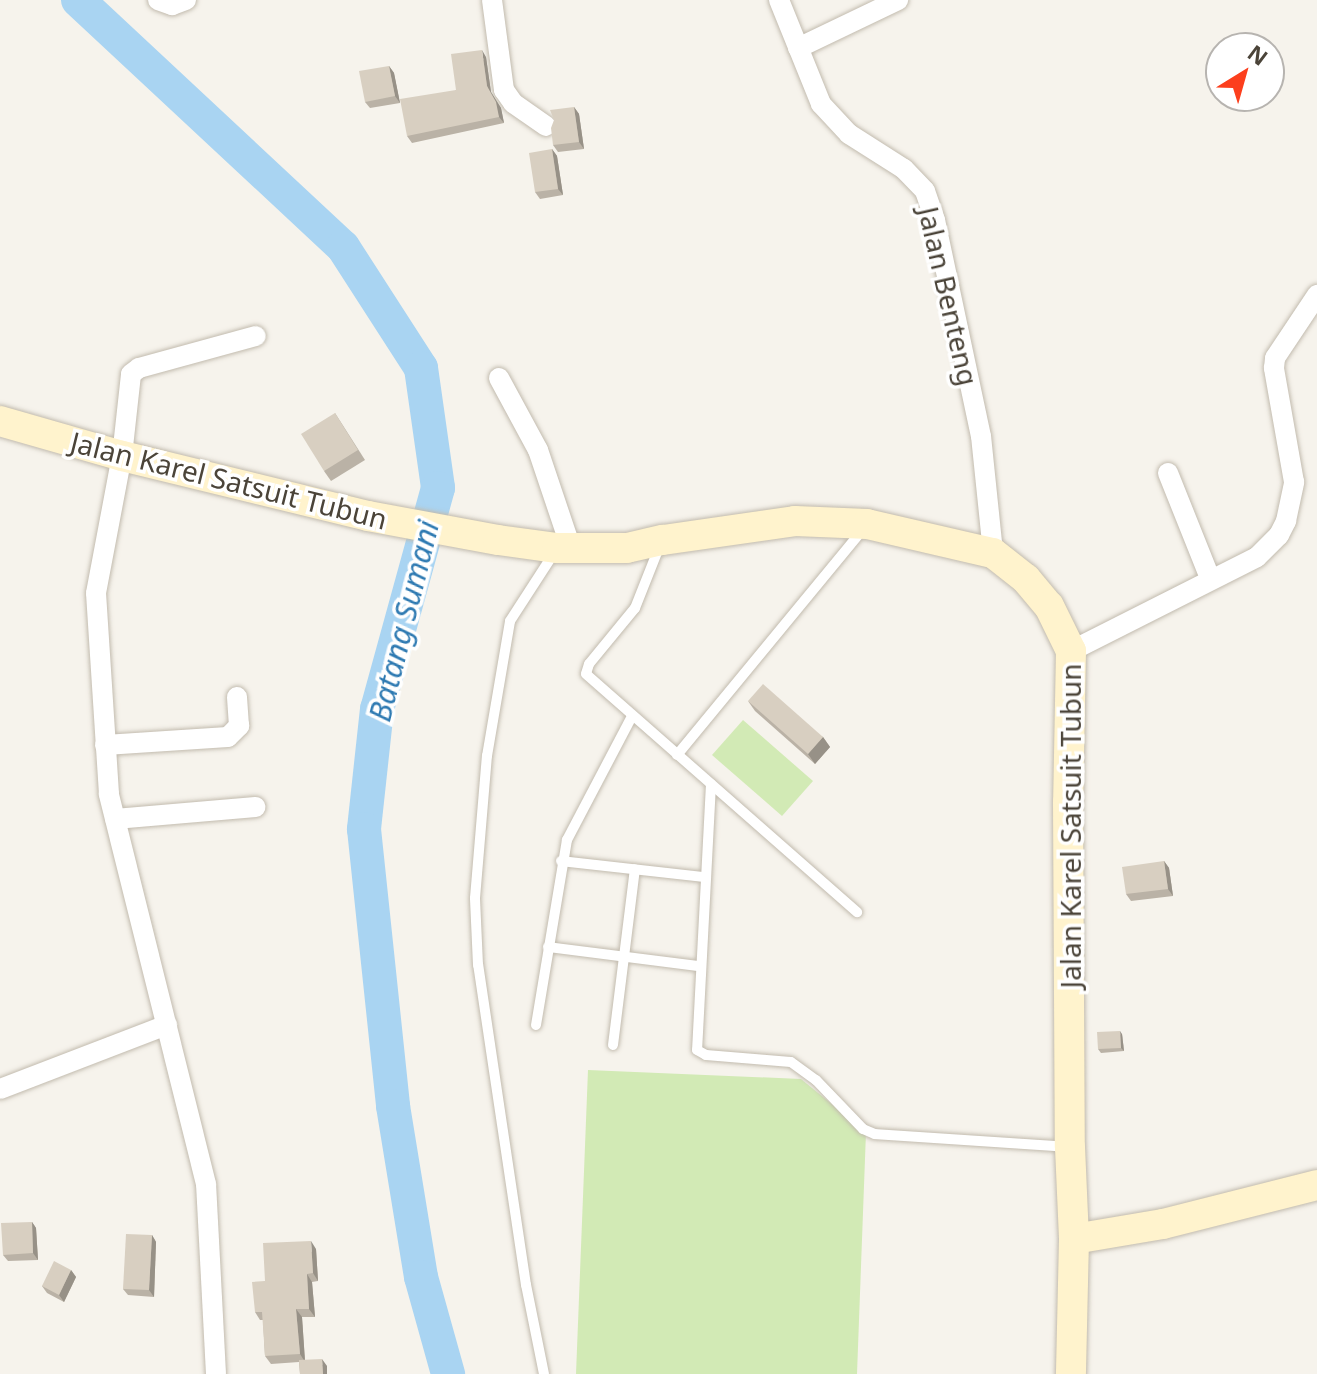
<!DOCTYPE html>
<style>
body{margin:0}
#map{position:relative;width:1317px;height:1374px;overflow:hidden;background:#f6f3ec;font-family:"Noto Sans",sans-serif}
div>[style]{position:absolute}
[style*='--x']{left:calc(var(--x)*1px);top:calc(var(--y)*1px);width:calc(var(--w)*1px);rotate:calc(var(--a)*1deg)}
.green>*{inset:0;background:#d2eab5}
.river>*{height:34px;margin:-17px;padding:0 17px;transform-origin:17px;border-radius:17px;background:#a9d4f2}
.roads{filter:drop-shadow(0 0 2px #c2bbae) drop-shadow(0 0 2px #c2bbae)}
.lane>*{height:10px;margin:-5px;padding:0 5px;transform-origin:5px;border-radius:5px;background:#fff}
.street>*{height:20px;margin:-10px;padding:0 10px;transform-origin:10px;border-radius:10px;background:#fff}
.secondary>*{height:30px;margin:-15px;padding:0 15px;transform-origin:15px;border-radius:15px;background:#fff3cd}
.wall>*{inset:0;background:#bab2a6}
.shaded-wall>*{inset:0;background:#979187}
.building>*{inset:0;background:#d8cfc1}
span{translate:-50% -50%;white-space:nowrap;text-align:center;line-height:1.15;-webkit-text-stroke:7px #fff;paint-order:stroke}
.street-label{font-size:28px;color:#4b4439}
.water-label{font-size:30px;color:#2e7ab2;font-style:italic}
.north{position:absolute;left:1205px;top:32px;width:80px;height:80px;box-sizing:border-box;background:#fff;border:2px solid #b7b4b0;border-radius:50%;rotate:37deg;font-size:22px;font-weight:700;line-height:32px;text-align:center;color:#4b4439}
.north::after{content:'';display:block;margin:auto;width:28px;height:36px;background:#fc3f1d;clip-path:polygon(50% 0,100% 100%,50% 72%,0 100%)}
</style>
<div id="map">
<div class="green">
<i style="clip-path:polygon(743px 720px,813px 781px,782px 816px,712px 755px)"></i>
<i style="clip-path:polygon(588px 1070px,801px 1079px,866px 1132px,857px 1374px,576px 1374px)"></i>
</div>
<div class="river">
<i style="--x:78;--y:0;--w:362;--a:43"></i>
<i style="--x:343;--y:247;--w:144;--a:57.2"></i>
<i style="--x:421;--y:368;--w:121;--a:81.9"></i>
<i style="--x:438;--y:488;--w:229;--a:105.4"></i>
<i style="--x:377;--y:709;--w:121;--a:96.2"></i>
<i style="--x:364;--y:829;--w:279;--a:84"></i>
<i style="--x:393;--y:1106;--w:173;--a:80.7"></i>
<i style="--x:421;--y:1277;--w:101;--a:74.4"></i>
</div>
<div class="roads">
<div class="lane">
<i style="--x:660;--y:545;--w:68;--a:111.6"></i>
<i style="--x:635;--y:608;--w:72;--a:129.4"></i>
<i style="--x:589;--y:664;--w:10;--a:107"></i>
<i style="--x:586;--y:674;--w:361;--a:41.3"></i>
<i style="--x:677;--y:755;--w:294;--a:-50.5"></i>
<i style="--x:711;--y:784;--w:266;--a:93"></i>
<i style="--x:697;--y:1050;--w:10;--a:29"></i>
<i style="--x:706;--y:1055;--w:85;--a:4.7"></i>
<i style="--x:791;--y:1062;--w:31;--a:36"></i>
<i style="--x:816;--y:1080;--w:68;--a:46.2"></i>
<i style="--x:863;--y:1129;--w:13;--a:23"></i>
<i style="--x:875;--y:1134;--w:194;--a:3.8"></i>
<i style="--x:561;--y:861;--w:144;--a:6.4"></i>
<i style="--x:548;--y:947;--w:152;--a:7.2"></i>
<i style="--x:536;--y:1025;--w:188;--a:-80.5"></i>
<i style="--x:567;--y:840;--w:140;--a:-62.3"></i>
<i style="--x:613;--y:1045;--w:177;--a:-82.9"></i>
<i style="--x:544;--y:1374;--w:91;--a:-101.4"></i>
<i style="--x:526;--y:1285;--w:324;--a:-98.5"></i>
<i style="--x:478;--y:965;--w:67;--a:-92.6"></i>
<i style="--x:475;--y:898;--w:143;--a:-85.2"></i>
<i style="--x:487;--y:756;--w:137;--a:-80.3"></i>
<i style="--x:510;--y:621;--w:81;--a:-57.1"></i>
</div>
<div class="street">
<i style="--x:158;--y:0;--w:15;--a:20"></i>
<i style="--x:172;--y:5;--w:15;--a:-20"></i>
<i style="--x:492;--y:0;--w:91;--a:82.4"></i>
<i style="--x:504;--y:90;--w:16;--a:55"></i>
<i style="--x:513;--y:103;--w:40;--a:34.9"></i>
<i style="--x:779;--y:0;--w:112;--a:68"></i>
<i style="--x:821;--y:104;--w:41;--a:47"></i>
<i style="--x:849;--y:134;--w:65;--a:32.5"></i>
<i style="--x:904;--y:169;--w:30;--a:46"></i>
<i style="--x:925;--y:191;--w:31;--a:71"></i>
<i style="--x:935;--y:220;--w:221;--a:78"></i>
<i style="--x:981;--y:436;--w:118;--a:84.1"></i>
<i style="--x:798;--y:48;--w:111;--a:-25.6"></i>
<i style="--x:499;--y:378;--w:82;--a:61.6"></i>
<i style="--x:538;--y:450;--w:103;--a:71.4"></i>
<i style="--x:1168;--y:473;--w:113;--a:68.2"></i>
<i style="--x:1071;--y:651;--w:208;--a:-26.8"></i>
<i style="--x:1257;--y:557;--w:31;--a:-45"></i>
<i style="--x:1279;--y:535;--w:16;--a:-63"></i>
<i style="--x:1286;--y:521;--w:40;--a:-78"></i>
<i style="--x:1294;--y:482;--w:116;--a:-100"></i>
<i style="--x:1274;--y:368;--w:10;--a:-84"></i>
<i style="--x:1275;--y:358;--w:76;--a:-56.3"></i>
<i style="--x:105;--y:745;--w:123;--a:-3.7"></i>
<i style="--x:228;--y:737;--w:16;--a:-45"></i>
<i style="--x:239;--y:726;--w:29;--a:-94"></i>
<i style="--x:115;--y:819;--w:141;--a:-4.9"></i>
<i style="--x:0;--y:1089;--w:179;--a:-21"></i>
<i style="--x:216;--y:1374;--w:190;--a:-93"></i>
<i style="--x:206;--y:1184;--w:402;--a:-104"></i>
<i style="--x:109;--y:794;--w:201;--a:-93.7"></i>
<i style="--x:96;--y:593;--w:139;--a:-79.3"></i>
<i style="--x:122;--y:456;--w:82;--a:-83.7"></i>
<i style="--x:131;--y:374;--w:10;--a:-37"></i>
<i style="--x:139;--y:368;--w:121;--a:-15.3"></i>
</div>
<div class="secondary">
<i style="--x:0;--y:421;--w:127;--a:16"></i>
<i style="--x:122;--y:456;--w:253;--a:13.7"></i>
<i style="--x:368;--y:516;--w:132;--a:10.5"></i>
<i style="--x:498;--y:540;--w:60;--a:7.7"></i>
<i style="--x:557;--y:548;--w:70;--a:0"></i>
<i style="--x:627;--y:548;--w:37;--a:-13"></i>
<i style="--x:663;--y:540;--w:133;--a:-8.2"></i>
<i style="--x:795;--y:521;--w:72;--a:2.4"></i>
<i style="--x:867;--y:524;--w:129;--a:13"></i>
<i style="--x:993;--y:553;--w:42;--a:38.2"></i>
<i style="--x:1026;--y:579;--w:35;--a:50"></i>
<i style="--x:1049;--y:606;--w:50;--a:63.9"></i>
<i style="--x:1071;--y:651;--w:151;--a:91.1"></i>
<i style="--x:1068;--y:802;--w:345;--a:89.7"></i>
<i style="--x:1070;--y:1147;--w:92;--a:87.5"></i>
<i style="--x:1074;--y:1239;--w:135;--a:91.3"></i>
<i style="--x:1074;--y:1239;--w:90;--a:-9.6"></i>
<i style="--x:1163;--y:1224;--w:159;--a:-14.2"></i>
</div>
</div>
<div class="wall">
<i style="clip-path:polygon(486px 57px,491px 92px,501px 108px,504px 123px,412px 143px,407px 136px,456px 90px)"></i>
<i style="clip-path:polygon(389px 66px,394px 73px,400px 103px,370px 108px,365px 102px)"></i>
<i style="clip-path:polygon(574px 107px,579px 114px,584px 149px,558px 152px,553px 145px)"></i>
<i style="clip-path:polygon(552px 149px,557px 156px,563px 195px,540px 199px,535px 192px)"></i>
<i style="clip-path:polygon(335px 413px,365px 460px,331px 481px,324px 471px)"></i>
<i style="clip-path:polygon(748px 701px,823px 737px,830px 747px,815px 764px,755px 711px)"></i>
<i style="clip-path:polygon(1164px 861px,1169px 868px,1173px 896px,1131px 901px,1126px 894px)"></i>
<i style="clip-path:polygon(1122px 1034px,1124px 1051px,1101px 1053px,1098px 1049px)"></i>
<i style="clip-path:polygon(32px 1222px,36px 1228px,38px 1260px,8px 1261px,3px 1255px)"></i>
<i style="clip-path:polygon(152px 1235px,156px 1242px,154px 1297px,128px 1295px,123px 1289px)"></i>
<i style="clip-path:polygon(316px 1249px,318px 1281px,312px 1282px,315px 1317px,302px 1317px,305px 1360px,327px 1366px,327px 1374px,300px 1374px,299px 1362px,271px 1364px,265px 1356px,263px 1320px,260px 1320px,255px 1312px,265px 1281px)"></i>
<i style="clip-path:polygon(71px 1270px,76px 1277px,64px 1302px,47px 1293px,42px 1286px)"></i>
</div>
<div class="shaded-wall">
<i style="clip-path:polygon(482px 50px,486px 57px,491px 92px,501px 108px,504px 123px,499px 117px,487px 86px)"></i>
<i style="clip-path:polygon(389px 66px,394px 73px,400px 103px,395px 96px)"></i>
<i style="clip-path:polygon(574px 107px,579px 114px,584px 149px,579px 142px)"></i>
<i style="clip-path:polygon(552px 149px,557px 156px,563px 195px,558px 189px)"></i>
<i style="clip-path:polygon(823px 737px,830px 747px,815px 764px,808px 754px)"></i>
<i style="clip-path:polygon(1164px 861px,1169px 868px,1173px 896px,1168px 889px)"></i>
<i style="clip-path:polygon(1120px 1031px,1122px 1034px,1124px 1051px,1121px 1048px)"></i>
<i style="clip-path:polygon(32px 1222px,36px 1228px,38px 1260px,33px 1253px)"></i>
<i style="clip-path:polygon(152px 1235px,156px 1242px,154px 1297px,149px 1290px)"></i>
<i style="clip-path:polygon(311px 1241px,316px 1249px,318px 1281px,313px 1273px)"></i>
<i style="clip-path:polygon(71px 1270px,76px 1277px,64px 1302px,59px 1295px)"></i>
<i style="clip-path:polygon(307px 1274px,312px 1282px,315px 1317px,309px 1309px)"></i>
<i style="clip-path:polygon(296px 1309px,302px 1317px,305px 1362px,300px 1354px)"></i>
<i style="clip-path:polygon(322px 1359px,327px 1366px,327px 1374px,323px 1374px)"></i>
</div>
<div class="building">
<i style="clip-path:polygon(482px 50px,487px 86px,496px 102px,499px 117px,407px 136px,400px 99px,456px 90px,451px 54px)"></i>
<i style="clip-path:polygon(389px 66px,395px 96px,365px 102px,359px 71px)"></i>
<i style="clip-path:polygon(574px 107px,579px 142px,553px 145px,551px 128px,554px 120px,550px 110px)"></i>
<i style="clip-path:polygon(552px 149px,558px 189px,535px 192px,529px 153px)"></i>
<i style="clip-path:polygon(335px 413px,358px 450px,324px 471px,301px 434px)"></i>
<i style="clip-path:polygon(763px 684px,823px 737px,808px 754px,748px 701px)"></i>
<i style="clip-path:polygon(1164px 861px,1168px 889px,1126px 894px,1122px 867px)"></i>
<i style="clip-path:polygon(1120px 1031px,1121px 1048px,1098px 1049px,1097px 1032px)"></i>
<i style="clip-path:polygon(32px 1222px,33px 1253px,3px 1255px,1px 1223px)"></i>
<i style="clip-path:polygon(126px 1234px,152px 1235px,149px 1290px,123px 1289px)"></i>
<i style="clip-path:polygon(311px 1241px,313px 1273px,307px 1274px,309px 1309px,296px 1309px,300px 1354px,265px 1356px,262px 1312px,255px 1312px,252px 1282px,265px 1281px,263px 1243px)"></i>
<i style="clip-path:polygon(54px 1261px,71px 1270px,59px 1295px,42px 1286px)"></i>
<i style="clip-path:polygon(322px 1359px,323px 1374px,300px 1374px,299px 1360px)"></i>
</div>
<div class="street-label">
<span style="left:949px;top:296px;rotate:77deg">Jalan Benteng</span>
<span style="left:229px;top:480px;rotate:14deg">Jalan Karel Satsuit Tubun</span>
<span style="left:1070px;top:826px;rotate:-90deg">Jalan Karel Satsuit Tubun</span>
</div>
<div class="water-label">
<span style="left:404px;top:621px;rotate:-76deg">Batang Sumani</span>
</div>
<div class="north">N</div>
</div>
